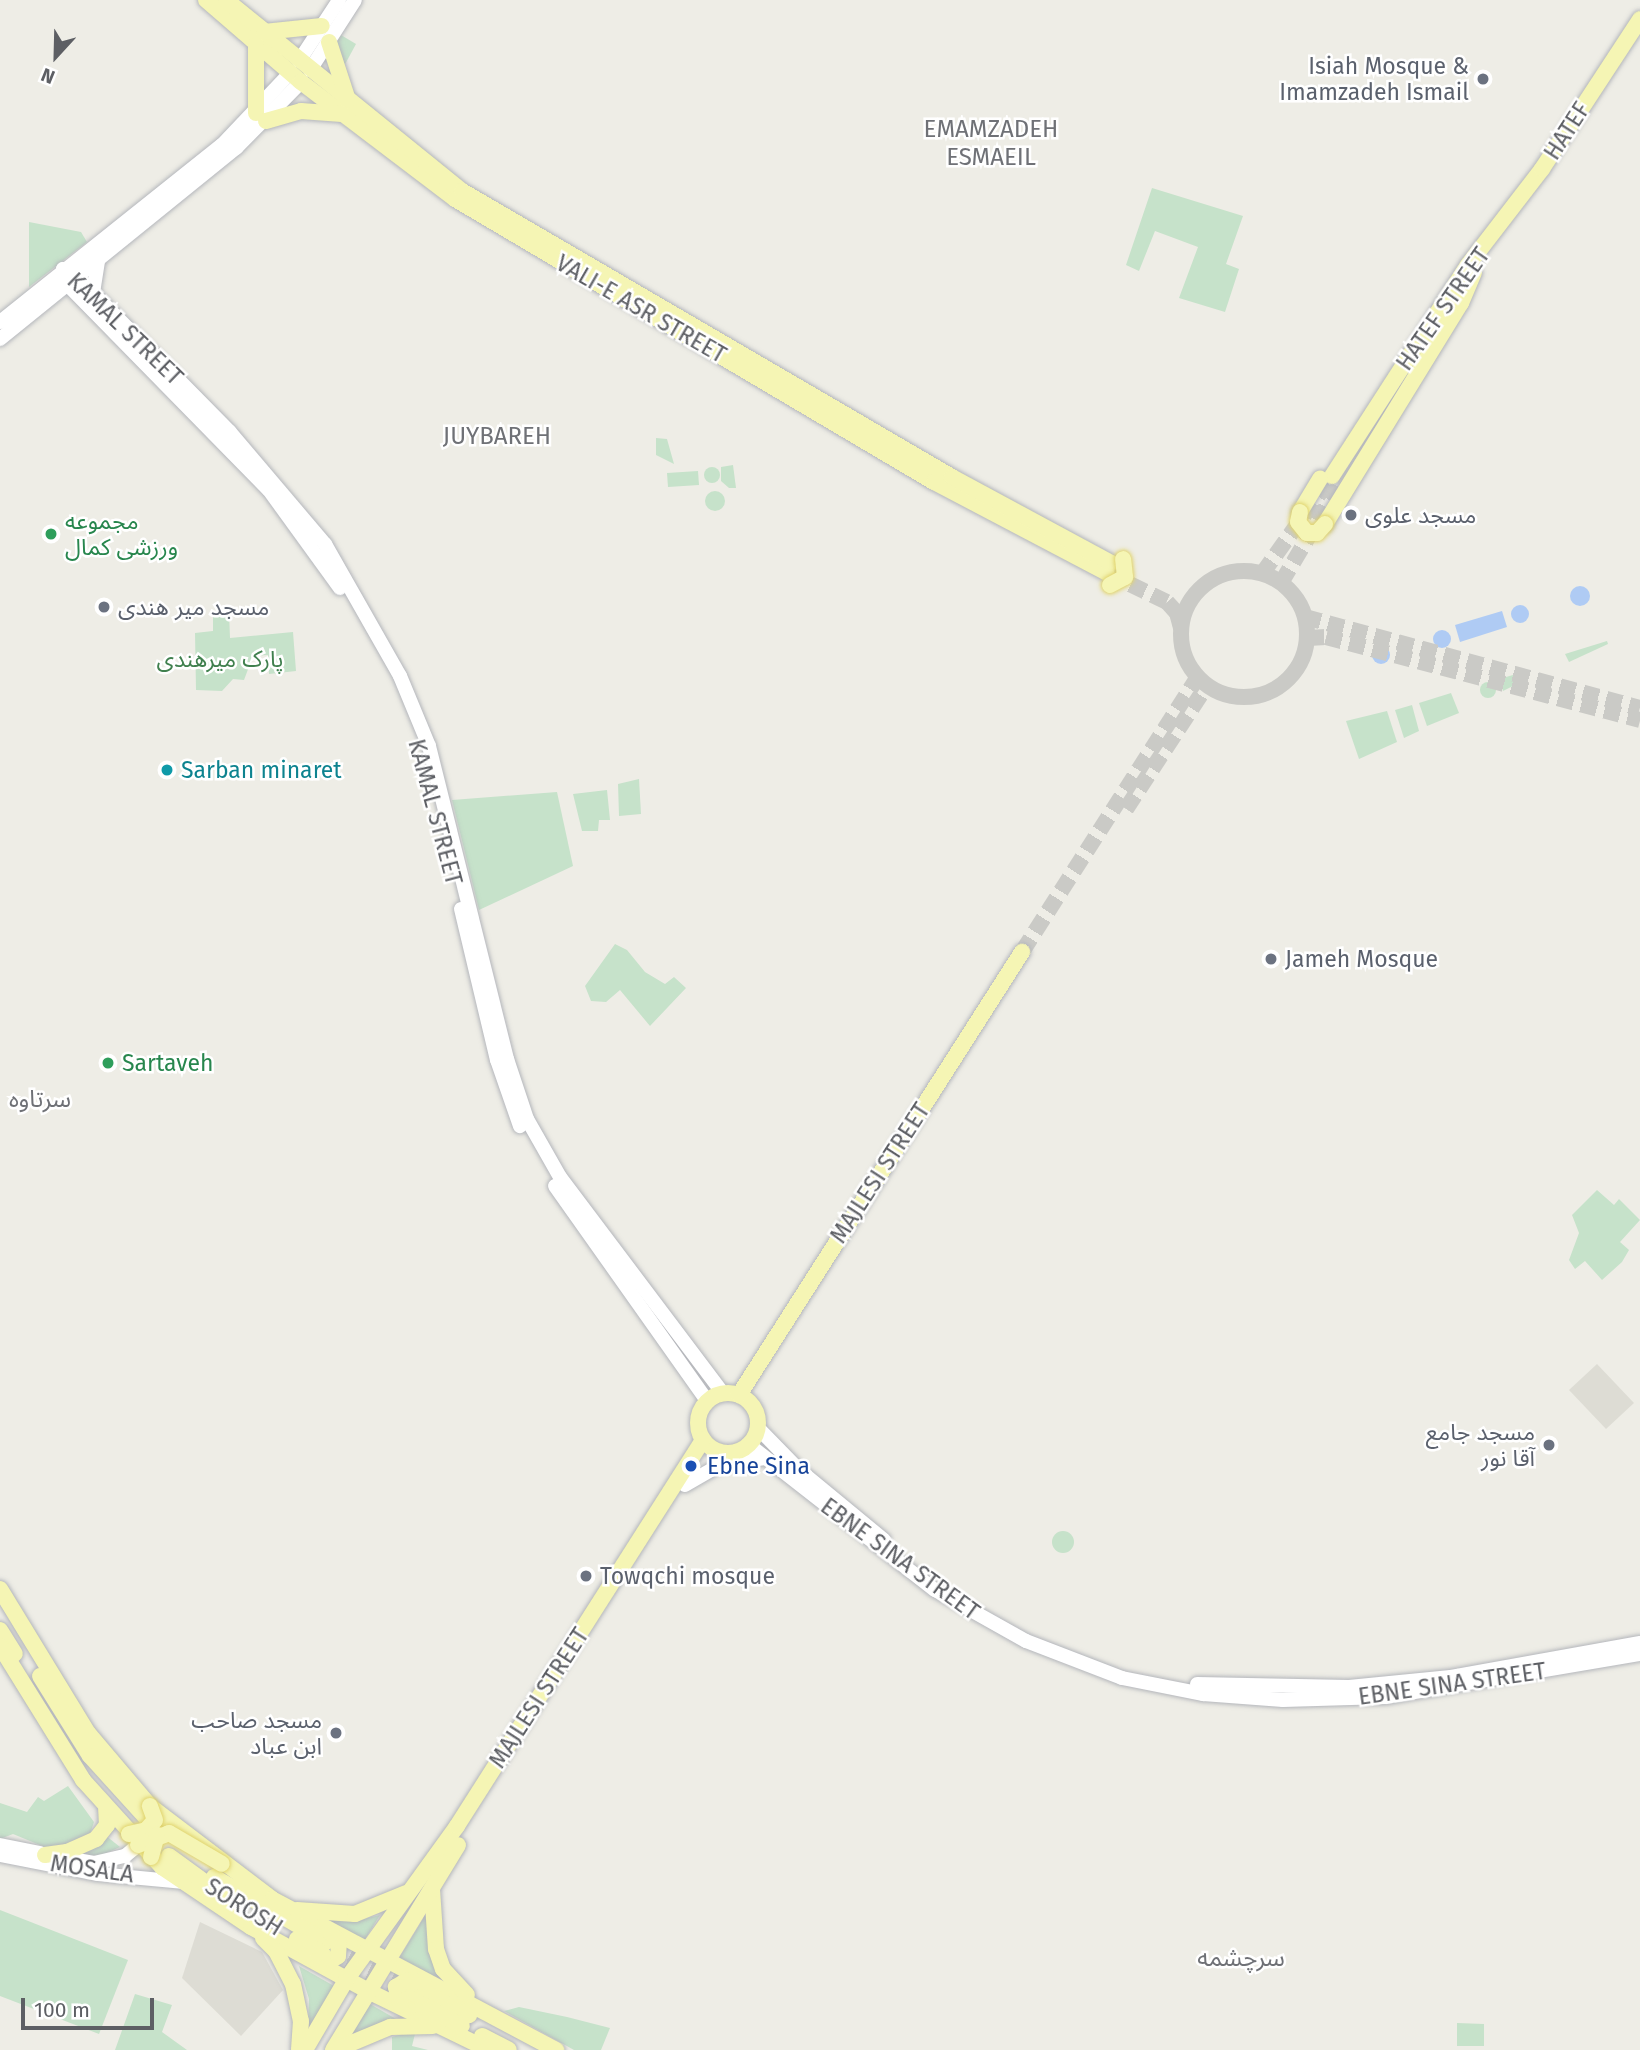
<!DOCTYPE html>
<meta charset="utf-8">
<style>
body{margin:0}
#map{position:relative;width:1640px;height:2050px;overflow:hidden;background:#eeede6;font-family:"Fira Sans","Noto Sans Arabic",sans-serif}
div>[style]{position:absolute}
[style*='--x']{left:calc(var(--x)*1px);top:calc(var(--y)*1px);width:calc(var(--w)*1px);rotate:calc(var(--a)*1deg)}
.education>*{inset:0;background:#dddcd4}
.green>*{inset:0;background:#c6e2ca}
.round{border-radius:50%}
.water>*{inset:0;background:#afcbf4}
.primary-tunnel>*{height:16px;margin-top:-8px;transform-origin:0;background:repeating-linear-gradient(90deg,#cacac6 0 16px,transparent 0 24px)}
.primary-tunnel>.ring{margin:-8px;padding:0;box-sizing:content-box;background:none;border:16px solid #cacac6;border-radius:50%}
.roads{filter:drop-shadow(0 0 2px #b4b6bb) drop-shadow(0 0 2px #b4b6bb)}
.secondary>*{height:14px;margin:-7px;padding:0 7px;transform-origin:7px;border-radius:7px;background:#fff}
.primary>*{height:16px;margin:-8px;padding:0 8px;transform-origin:8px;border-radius:8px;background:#f5f5b4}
.primary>.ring{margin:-8px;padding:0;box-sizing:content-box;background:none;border:16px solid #f5f5b4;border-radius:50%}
.bridges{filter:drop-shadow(0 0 2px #e0d36d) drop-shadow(0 0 2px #e0d36d)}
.primary-bridge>*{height:16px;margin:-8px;padding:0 8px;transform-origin:8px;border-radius:8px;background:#f5f5b4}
.dots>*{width:19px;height:19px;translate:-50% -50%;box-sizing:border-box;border:4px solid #fff;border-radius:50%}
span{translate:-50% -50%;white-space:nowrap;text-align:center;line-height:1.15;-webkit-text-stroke:5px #fff;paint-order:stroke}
.worship-label{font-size:23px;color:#5b616d}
.right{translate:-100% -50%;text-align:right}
.left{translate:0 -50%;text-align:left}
.street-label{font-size:23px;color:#5d5f64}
.leisure-label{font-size:23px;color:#27864d}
.park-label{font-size:23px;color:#40804e}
.culture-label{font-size:23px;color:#0d838f}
.transit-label{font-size:23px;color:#164399}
.neighbourhood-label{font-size:24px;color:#6f7176}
.north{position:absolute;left:21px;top:21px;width:70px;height:70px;-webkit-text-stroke:5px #fff;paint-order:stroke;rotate:202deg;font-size:19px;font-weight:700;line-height:28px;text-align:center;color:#5d5f64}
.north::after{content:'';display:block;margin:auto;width:24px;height:32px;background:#5d5f64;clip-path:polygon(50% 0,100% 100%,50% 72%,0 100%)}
.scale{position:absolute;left:21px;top:1998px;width:133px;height:32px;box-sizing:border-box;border:4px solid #5d5f64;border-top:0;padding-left:9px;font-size:21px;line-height:24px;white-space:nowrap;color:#5d5f64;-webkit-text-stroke:5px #fff;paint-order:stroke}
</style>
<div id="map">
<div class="education">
<i style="clip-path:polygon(1597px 1364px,1634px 1403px,1606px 1429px,1569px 1390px)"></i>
<i style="clip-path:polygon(200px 1922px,262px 1952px,283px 1990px,241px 2036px,182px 1978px)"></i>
</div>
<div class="green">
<i style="clip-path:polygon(341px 35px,356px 44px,343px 68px,334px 48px)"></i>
<i style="clip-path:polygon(1152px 188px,1243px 216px,1226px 264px,1239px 269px,1225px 312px,1179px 298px,1198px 247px,1155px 231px,1139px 271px,1126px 265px)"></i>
<i style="clip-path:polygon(29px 222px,81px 232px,87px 242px,29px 287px)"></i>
<i style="clip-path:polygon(656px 438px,667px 439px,674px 464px,656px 455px)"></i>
<i style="clip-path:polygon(733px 465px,736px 488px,729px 488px,721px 481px,721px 467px)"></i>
<i class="round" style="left:704px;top:467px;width:16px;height:16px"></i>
<i style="clip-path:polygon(698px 471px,699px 485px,668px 487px,667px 473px)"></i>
<i class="round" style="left:705px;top:491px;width:20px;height:20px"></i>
<i style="clip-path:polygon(229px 611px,230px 638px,293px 632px,296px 671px,269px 674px,268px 655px,253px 656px,244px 680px,233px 679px,222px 691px,196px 690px,195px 633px,213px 631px,213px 613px)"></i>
<i style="clip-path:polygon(1607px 641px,1608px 644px,1569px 662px,1565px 654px)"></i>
<i style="clip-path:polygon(1520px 673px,1523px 681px,1503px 691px,1499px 679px)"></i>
<i class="round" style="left:1480px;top:682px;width:16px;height:16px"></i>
<i style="clip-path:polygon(1451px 693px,1459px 713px,1427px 726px,1419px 703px)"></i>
<i style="clip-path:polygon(1412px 705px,1419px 731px,1404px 738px,1395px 710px)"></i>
<i style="clip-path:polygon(1387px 711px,1397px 742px,1359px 759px,1346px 721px)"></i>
<i style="clip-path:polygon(639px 779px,641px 814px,619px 816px,618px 784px)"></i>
<i style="clip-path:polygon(607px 790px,610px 820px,599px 820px,598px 831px,582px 831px,573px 794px)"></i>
<i style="clip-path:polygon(557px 792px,573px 866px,479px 910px,452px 800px)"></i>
<i style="clip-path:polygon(615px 944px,627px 950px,645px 972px,665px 984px,674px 977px,686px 988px,650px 1026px,620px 990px,606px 1002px,591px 1001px,585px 986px)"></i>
<i style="clip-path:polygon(1597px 1190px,1614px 1205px,1619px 1199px,1640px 1220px,1620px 1242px,1629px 1250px,1622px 1262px,1602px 1280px,1585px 1261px,1575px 1269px,1569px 1260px,1579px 1233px,1572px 1215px)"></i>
<i class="round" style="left:1052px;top:1531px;width:22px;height:22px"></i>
<i style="clip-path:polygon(68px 1786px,94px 1822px,89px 1837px,72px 1848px,47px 1848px,13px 1834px,0 1839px,0 1803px,27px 1812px,38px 1797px,44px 1801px)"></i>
<i style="clip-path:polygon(105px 1835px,120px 1847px,102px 1855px,78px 1856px)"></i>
<i style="clip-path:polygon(0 1910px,128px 1960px,99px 2034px,0 1996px)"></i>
<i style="clip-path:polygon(312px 1914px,355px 1921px,380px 1915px,364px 1941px)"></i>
<i style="clip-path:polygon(426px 1914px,433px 1962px,445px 1986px,398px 1960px)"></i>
<i style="clip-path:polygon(299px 1966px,334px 1986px,308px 2030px,309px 1999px)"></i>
<i style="clip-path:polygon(135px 1994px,172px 2005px,162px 2032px,187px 2050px,115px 2050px)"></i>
<i style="clip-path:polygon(370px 2004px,403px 2023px,350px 2038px)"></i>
<i style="clip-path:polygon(519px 2007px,567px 2017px,610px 2028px,601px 2050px,574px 2050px,504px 2011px)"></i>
<i style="clip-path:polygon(1457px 2023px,1484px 2024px,1484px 2046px,1457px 2046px)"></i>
<i style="clip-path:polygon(416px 2030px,412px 2046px,428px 2050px,392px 2050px,392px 2037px)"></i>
</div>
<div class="water">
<i class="round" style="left:1570px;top:586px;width:20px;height:20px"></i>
<i class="round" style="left:1511px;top:605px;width:18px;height:18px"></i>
<i style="clip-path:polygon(1502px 611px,1507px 627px,1460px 642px,1455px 625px)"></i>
<i class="round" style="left:1433px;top:630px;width:18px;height:18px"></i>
<i class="round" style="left:1372px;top:646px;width:18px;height:18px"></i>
</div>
<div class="primary-tunnel">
<i class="ring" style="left:1181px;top:571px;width:110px;height:110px"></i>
<i style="--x:1109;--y:574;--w:64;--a:25.8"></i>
<i style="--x:1167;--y:602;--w:15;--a:48"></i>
<i style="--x:1177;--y:613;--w:16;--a:75"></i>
<i style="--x:1262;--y:574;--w:120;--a:-54.5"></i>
<i style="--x:1281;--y:583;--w:117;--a:-59.3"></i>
<i style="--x:1305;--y:617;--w:347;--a:15.2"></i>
<i style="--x:1308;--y:638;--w:18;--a:-3"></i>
<i style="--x:1326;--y:637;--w:325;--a:14.8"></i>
<i style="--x:1126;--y:809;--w:148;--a:-56.8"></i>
<i style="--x:1022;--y:952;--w:326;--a:-57.4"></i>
<i style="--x:329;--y:1943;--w:96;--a:27.4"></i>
<i style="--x:324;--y:1954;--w:93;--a:27.4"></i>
</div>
<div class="roads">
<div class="secondary">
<i style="--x:299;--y:61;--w:73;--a:-56.7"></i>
<i style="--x:310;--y:70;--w:83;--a:-57.3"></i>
<i style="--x:63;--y:269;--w:38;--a:39"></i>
<i style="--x:93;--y:293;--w:195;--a:45.4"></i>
<i style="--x:230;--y:432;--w:147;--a:49.7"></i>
<i style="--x:325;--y:544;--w:152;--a:60.4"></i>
<i style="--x:400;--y:676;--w:76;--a:67.5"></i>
<i style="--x:429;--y:746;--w:323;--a:76"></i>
<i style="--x:507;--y:1059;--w:63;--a:71.6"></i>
<i style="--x:527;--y:1119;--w:67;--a:60.4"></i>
<i style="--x:560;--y:1177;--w:271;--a:53"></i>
<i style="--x:63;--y:269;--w:13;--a:81"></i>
<i style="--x:65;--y:282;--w:291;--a:45.6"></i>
<i style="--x:269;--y:490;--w:121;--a:54.1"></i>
<i style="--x:93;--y:293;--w:39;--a:-81"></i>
<i style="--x:0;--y:322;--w:284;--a:-38.6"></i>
<i style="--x:222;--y:145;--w:99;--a:-46.6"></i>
<i style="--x:0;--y:339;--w:304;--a:-39"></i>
<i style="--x:236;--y:148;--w:93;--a:-45.4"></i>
<i style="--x:461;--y:909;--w:155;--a:76.6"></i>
<i style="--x:497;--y:1060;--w:70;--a:70.8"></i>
<i style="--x:555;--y:1186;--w:263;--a:54.7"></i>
<i style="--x:757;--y:1427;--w:60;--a:45.7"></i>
<i style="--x:799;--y:1470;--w:110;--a:39.5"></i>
<i style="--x:748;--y:1444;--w:237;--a:38"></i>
<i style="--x:935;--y:1590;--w:104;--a:29.3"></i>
<i style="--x:1026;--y:1641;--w:103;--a:21.1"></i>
<i style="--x:1122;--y:1678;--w:83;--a:11.2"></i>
<i style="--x:1203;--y:1694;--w:80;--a:4.3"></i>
<i style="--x:1283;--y:1700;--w:102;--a:-1.7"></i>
<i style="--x:1385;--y:1697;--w:259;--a:-9.6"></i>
<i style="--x:685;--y:1485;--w:39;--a:-30"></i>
<i style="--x:719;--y:1465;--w:46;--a:-8.8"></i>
<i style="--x:1197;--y:1684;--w:152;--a:1.1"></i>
<i style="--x:1349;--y:1687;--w:102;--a:-5.6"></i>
<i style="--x:1451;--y:1677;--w:192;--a:-10.2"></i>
<i style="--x:0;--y:1845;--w:41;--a:11.3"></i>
<i style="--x:0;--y:1855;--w:100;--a:11"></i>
<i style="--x:98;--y:1874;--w:84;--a:5.4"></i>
<i style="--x:77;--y:1860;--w:17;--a:10"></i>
<i style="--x:94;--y:1863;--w:32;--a:-13"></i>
<i style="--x:125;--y:1856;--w:17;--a:-40"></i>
</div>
<div class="primary">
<i style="--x:206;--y:0;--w:125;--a:40.8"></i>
<i style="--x:301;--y:82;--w:193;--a:37.2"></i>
<i style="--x:455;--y:199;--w:556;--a:30.58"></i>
<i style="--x:934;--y:482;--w:195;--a:27.7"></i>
<i style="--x:226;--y:0;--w:304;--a:39"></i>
<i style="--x:462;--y:191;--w:567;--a:30.27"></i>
<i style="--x:952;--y:477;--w:181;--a:28.4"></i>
<i style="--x:264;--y:32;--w:58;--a:-5.9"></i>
<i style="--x:329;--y:42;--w:61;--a:71.9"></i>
<i style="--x:256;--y:45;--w:68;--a:90"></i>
<i style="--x:266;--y:121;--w:36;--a:-16"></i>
<i style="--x:301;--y:111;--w:41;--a:4.2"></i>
<i style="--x:1332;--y:476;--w:251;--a:-57.2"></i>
<i style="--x:1468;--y:265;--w:121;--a:-52.4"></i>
<i style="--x:1542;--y:169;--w:179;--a:-56.8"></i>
<i style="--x:1300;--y:512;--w:39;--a:-59"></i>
<i style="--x:1325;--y:524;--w:259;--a:-58.4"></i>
<i style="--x:1461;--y:303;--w:33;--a:-67"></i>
<i class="ring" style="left:698px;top:1393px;width:44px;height:44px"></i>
<i style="--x:739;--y:1395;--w:526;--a:-57.43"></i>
<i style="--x:0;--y:1589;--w:169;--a:58.6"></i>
<i style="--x:88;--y:1733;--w:96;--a:49.7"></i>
<i style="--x:150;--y:1806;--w:153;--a:37.3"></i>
<i style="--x:272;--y:1899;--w:322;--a:28"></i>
<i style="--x:0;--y:1630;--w:28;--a:58"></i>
<i style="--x:0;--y:1646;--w:158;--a:58.2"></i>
<i style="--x:83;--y:1780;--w:118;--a:47.8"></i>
<i style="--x:162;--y:1867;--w:107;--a:34"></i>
<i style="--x:251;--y:1927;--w:136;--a:28.6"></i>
<i style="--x:370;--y:1992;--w:132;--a:26"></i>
<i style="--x:40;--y:1676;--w:94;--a:58"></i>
<i style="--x:90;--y:1756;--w:88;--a:47.8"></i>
<i style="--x:45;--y:1855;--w:22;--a:-8"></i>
<i style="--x:67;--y:1852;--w:32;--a:-24"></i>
<i style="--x:96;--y:1839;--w:18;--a:-52"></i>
<i style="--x:107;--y:1825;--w:17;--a:-93"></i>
<i style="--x:169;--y:1856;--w:78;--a:36.1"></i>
<i style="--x:214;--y:1877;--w:130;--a:29.9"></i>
<i style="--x:432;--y:1889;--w:60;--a:86.2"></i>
<i style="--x:436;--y:1949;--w:21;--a:71"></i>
<i style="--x:443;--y:1969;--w:35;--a:47"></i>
<i style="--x:297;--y:1910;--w:58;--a:3.9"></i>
<i style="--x:355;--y:1914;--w:55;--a:-22.4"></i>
<i style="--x:263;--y:1938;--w:18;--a:45"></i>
<i style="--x:276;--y:1951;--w:37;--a:63"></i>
<i style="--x:293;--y:1984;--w:38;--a:78"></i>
<i style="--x:301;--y:2021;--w:29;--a:94"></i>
<i style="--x:297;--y:1939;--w:29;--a:29"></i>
<i style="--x:316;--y:1961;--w:11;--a:10"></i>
<i style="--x:327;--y:1963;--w:13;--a:-32"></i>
<i style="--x:338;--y:1956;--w:14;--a:-86"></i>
<i style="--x:339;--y:1942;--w:16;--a:-133"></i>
<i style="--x:414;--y:1987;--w:62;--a:27"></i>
<i style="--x:408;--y:1997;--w:61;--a:28.2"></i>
<i style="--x:408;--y:2009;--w:8;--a:-150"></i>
<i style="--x:401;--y:2005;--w:19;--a:-106"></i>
<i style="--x:396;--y:1987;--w:13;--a:-32"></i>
<i style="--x:407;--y:1980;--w:17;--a:7"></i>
<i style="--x:482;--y:2036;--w:30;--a:27"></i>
<i style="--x:305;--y:2050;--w:81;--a:-59.6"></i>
<i style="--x:346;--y:1980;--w:190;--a:-54.2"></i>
<i style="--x:457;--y:1826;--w:458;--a:-57.5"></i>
<i style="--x:333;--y:2050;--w:240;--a:-58.6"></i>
<i style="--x:335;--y:2050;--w:60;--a:-22.7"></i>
<i style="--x:390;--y:2027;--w:43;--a:-1.3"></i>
</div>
</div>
<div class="bridges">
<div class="primary-bridge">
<i style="--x:1300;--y:512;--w:10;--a:101"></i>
<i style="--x:1298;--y:522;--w:14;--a:51"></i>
<i style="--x:1307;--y:533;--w:10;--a:0"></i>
<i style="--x:1317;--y:533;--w:12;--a:-48"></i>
<i style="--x:1110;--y:585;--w:17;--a:-28"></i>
<i style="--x:1125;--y:577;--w:18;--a:-96"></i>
<i style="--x:129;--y:1834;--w:17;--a:-13"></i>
<i style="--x:146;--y:1830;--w:13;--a:-48"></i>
<i style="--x:155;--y:1820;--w:15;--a:-110"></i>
<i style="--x:138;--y:1845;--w:33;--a:-21"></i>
<i style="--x:169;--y:1833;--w:61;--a:30.3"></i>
<i style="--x:151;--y:1857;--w:23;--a:-75"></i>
</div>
</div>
<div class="dots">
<i style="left:1483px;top:79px;background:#6b7280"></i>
<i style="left:1351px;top:515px;background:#6b7280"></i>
<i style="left:51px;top:534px;background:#2e9e5b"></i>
<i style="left:104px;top:607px;background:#6b7280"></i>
<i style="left:167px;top:770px;background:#0f9aa8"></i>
<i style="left:1271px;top:959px;background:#6b7280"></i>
<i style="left:108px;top:1063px;background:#2e9e5b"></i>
<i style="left:1549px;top:1445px;background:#6b7280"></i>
<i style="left:691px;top:1466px;background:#1a4fb4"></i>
<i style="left:586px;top:1576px;background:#6b7280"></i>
<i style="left:336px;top:1733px;background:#6b7280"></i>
</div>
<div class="worship-label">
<span class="right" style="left:1469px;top:79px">Isiah Mosque &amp;<br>Imamzadeh Ismail</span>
<span class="left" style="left:1365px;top:515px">مسجد علوی</span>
<span class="left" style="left:118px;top:607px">مسجد میر هندی</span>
<span class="left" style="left:1285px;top:959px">Jameh Mosque</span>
<span class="right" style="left:1535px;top:1445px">مسجد جامع<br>آقا نور</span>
<span class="left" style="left:600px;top:1576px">Towqchi mosque</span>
<span class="right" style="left:322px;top:1733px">مسجد صاحب<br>ابن عباد</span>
</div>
<div class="street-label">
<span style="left:1567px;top:131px;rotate:-57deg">HATEF</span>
<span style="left:641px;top:309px;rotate:30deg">VALI-E ASR STREET</span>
<span style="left:1443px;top:309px;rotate:-55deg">HATEF STREET</span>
<span style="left:125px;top:329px;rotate:44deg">KAMAL STREET</span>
<span style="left:435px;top:812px;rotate:75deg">KAMAL STREET</span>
<span style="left:880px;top:1173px;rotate:-57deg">MAJLESI STREET</span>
<span style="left:900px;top:1559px;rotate:36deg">EBNE SINA STREET</span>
<span style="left:1452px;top:1684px;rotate:-8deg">EBNE SINA STREET</span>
<span style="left:539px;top:1698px;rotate:-57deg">MAJLESI STREET</span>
<span style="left:92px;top:1869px;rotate:8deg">MOSALA</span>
<span style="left:244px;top:1907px;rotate:32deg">SOROSH</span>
</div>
<div class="leisure-label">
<span class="left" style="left:65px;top:534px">مجموعه<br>ورزشی کمال</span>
<span class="left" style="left:122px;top:1063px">Sartaveh</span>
</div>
<div class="park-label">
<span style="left:220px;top:659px">پارک میرهندی</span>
</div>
<div class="culture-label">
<span class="left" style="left:181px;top:770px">Sarban minaret</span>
</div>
<div class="transit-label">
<span class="left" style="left:707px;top:1466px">Ebne Sina</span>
</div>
<div class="neighbourhood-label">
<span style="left:991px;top:144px">EMAMZADEH<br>ESMAEIL</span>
<span style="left:497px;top:437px">JUYBAREH</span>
<span style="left:40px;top:1100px">سرتاوه</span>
<span style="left:1241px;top:1959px">سرچشمه</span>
</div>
<div class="north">N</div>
<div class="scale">100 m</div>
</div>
